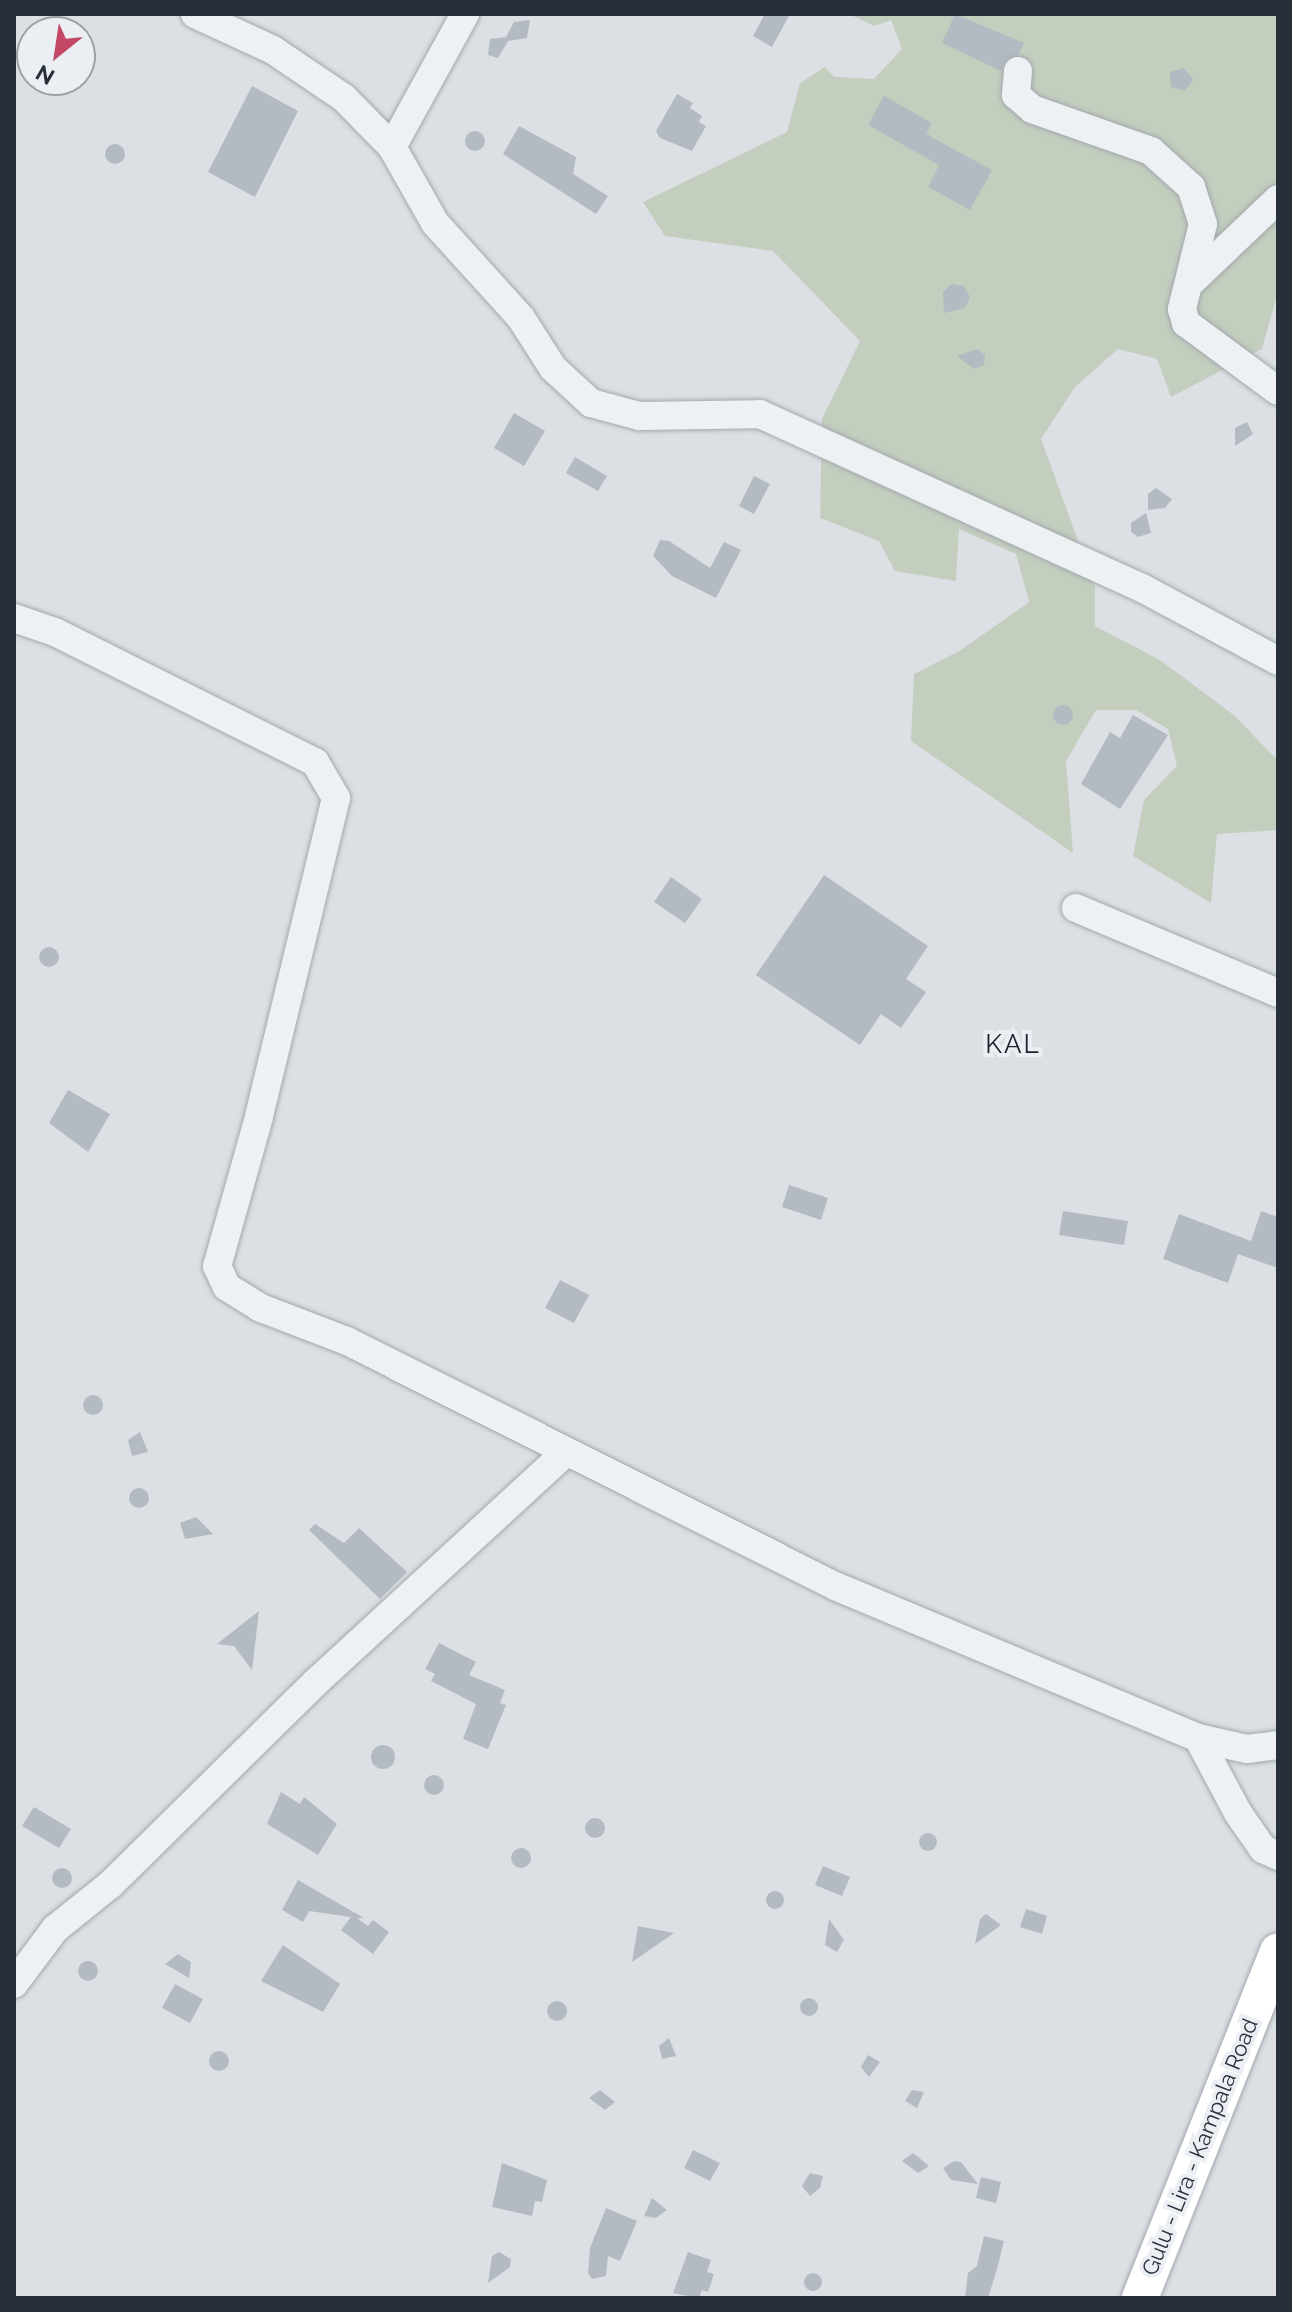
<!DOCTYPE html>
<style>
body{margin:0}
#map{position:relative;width:1292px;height:2312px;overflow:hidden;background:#dce0e5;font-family:Raleway,sans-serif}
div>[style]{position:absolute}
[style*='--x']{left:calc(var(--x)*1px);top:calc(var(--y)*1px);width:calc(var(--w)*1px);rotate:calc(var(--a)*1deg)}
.green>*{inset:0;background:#c3cebe}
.building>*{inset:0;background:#b4bac1}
.round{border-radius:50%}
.roads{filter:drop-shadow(0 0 2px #a2a8ae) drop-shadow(0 0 2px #a2a8ae)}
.minor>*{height:28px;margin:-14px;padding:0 14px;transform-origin:14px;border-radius:14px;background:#eef1f4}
.major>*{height:36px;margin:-18px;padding:0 18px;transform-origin:18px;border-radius:18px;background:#fff}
span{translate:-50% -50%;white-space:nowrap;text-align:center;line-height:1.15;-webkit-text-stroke:8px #ebeff3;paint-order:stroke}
.street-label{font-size:22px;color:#27303a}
.quarter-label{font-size:26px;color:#19212b;letter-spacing:2px}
.frame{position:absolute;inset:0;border:16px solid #27303a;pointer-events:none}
.north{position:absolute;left:16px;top:16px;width:80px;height:80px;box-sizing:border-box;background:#ebeff3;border:2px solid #9da3a9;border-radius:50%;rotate:210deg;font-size:22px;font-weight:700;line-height:32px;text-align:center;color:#27303a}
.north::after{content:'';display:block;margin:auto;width:28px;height:36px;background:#c34866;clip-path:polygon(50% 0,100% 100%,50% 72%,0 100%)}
</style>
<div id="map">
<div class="green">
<i style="clip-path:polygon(849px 14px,1278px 14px,1278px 291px,1262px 349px,1171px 397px,1157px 359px,1118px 349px,1075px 387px,1041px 439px,1095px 587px,1095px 626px,1160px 660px,1235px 716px,1278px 761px,1278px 830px,1217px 834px,1211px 903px,1133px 856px,1144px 800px,1177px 766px,1168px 729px,1136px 710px,1096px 710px,1066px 761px,1073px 853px,911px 741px,914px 674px,961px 650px,1029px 602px,1016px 554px,959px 529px,956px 581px,895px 571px,879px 541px,820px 518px,822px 419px,860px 341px,773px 251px,665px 236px,643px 202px,787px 132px,800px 83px,825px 67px,834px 77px,874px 79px,902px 49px,891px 20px,874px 26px)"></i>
</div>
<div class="building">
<i style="clip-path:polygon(765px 14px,790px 14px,772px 47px,753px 36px)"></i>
<i style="clip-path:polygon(955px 14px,1024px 43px,1019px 54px,1005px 61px,1001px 71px,942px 43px)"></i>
<i style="clip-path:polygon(530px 20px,527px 38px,508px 41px,498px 58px,488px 55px,490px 39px,506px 37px,514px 22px)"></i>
<i style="clip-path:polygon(1184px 68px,1193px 79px,1185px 91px,1171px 87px,1170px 72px)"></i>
<i style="clip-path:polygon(252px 86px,298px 111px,255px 197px,208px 172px)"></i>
<i style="clip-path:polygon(677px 94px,693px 103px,690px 108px,702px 116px,699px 122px,706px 126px,692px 151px,660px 138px,656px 131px)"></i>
<i style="clip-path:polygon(884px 96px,932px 123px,926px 134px,992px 170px,970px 210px,928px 187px,939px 165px,868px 125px)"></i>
<i style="clip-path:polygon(519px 126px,576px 157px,573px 174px,608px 196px,596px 214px,503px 154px)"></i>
<i class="round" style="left:465px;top:131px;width:20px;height:20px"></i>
<i class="round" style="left:105px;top:144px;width:20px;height:20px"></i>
<i style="clip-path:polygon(952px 284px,964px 286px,970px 297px,965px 308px,944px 313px,943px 292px)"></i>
<i style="clip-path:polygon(977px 349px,985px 355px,984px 365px,974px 369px,957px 356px)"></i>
<i style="clip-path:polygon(514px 413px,545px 431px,524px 466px,494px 448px)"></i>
<i style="clip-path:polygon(1247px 422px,1253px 434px,1235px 446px,1235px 428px)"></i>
<i style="clip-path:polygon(575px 457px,607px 476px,598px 491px,566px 473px)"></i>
<i style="clip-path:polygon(754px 476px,770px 484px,754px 514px,739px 506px)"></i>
<i style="clip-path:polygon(1156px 488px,1172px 499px,1165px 508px,1148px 510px,1148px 494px)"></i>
<i style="clip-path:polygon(1146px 513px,1151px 533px,1138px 537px,1131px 532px,1131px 523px)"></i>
<i style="clip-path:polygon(660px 540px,669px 541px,710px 568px,724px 542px,741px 550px,716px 598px,672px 576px,653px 556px)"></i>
<i class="round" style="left:1053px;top:705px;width:20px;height:20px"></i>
<i style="clip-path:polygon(1133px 715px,1168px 735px,1120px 809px,1081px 784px,1110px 732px,1120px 738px)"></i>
<i style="clip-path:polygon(824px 875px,928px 946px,906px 979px,926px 992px,901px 1028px,881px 1014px,860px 1045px,756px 975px)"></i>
<i style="clip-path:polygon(671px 877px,702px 899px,685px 923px,654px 902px)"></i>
<i class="round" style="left:39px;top:947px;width:20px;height:20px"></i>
<i style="clip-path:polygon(68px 1090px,110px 1114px,88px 1152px,49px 1123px)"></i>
<i style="clip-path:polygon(789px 1185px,828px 1198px,821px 1220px,782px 1207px)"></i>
<i style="clip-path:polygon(1063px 1211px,1128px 1221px,1124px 1245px,1059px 1235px)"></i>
<i style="clip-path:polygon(1261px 1211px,1278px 1217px,1278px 1268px,1238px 1254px,1228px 1283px,1163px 1259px,1179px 1214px,1251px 1241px)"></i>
<i style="clip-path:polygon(560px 1280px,589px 1295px,574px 1323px,545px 1308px)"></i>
<i class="round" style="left:83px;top:1395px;width:20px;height:20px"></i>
<i style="clip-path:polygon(140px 1432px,148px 1452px,132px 1456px,128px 1440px)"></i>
<i class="round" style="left:129px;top:1488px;width:20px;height:20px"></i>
<i style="clip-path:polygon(196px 1517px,213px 1534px,185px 1539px,180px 1523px)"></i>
<i style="clip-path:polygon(315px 1524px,344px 1543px,359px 1528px,407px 1572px,380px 1599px,309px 1530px)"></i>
<i style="clip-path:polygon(259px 1611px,252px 1670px,234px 1646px,217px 1644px)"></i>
<i style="clip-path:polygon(439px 1643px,476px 1662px,469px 1675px,505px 1690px,500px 1703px,506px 1705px,488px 1749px,463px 1739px,476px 1704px,431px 1681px,435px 1674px,425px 1669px)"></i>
<i class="round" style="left:371px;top:1745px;width:24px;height:24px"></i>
<i class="round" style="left:424px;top:1775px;width:20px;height:20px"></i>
<i style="clip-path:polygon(281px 1792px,300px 1804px,304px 1797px,337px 1824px,318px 1855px,267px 1824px)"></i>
<i style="clip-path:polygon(34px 1807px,71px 1829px,59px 1848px,22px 1826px)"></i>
<i class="round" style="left:585px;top:1818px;width:20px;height:20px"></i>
<i class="round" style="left:919px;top:1833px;width:18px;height:18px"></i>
<i class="round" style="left:511px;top:1848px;width:20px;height:20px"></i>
<i style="clip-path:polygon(823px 1866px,850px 1877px,842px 1896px,815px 1885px)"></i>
<i class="round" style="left:52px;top:1868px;width:20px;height:20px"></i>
<i style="clip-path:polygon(298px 1880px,364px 1918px,357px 1918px,368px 1926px,373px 1920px,389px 1932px,373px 1954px,341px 1930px,351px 1917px,309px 1911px,303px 1922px,282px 1910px)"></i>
<i class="round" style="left:766px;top:1891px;width:18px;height:18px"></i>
<i style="clip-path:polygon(1026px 1909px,1047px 1916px,1042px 1934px,1020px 1927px)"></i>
<i style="clip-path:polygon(986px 1914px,1001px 1925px,975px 1944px,980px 1919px)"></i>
<i style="clip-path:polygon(829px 1919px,844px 1940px,837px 1952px,825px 1945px)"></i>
<i style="clip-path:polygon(638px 1926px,674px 1933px,632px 1962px)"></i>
<i style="clip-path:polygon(283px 1945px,340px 1984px,323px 2012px,261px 1981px)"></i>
<i style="clip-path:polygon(178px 1954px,191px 1962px,189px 1978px,165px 1964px)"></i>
<i class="round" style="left:78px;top:1961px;width:20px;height:20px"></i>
<i style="clip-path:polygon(175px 1984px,203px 1999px,190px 2023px,162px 2008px)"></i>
<i class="round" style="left:800px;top:1998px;width:18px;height:18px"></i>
<i class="round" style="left:547px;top:2001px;width:20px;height:20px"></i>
<i style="clip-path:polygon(669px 2038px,676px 2056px,662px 2059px,659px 2046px)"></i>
<i class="round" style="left:209px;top:2051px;width:20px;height:20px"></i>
<i style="clip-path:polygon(868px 2055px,880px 2062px,869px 2077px,861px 2067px)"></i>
<i style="clip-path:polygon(600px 2090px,615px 2102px,605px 2110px,589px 2098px)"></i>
<i style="clip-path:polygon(912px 2090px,924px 2092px,917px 2108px,905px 2101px)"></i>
<i style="clip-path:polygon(693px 2150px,720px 2163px,710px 2181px,684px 2168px)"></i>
<i style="clip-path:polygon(913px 2153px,929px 2166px,918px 2173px,902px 2161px)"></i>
<i style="clip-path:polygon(954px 2161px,961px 2162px,978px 2184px,951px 2180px,943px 2168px)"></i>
<i style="clip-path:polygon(502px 2163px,547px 2180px,542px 2202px,535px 2201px,532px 2216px,492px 2207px)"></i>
<i style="clip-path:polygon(810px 2173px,823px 2176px,820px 2188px,810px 2196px,802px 2186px)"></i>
<i style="clip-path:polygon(981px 2177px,1001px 2182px,996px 2203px,976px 2198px)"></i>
<i style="clip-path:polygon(652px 2198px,667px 2210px,656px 2218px,644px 2216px)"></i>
<i style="clip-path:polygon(606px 2208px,637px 2221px,620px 2261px,608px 2256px,606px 2276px,592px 2279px,588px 2273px,590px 2248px)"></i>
<i style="clip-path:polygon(984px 2236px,1004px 2241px,997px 2269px,988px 2298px,965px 2298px,968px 2273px,977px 2266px)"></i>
<i style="clip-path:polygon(499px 2252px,511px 2259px,510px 2267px,488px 2283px,492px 2256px)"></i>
<i style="clip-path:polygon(688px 2252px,711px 2260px,707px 2272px,714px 2274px,708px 2292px,702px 2290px,699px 2298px,673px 2293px)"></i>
<i class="round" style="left:804px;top:2273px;width:18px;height:18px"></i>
</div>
<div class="roads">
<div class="minor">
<i style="--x:195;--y:14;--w:86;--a:24.8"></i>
<i style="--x:273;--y:50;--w:86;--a:34.1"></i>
<i style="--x:344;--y:98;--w:69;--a:45.6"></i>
<i style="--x:392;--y:147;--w:87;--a:60.5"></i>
<i style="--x:435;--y:223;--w:128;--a:47.8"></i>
<i style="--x:521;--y:318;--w:59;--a:57.4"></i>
<i style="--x:553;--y:368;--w:52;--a:42.6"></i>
<i style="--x:591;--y:403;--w:50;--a:15.2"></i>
<i style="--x:639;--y:416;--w:121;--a:-0.9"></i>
<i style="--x:760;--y:414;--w:420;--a:24.5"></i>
<i style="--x:1142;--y:588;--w:154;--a:28.2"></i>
<i style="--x:1018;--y:71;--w:24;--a:95"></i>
<i style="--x:1016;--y:95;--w:21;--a:41"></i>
<i style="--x:1032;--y:109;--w:126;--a:19.4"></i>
<i style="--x:1151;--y:151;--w:54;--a:42"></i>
<i style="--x:1191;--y:187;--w:39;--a:72"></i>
<i style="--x:1203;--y:224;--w:88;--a:103.9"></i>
<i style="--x:1182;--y:309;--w:15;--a:74"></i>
<i style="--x:1186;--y:323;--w:114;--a:36.5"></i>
<i style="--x:392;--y:147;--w:152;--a:-61.2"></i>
<i style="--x:1193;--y:280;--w:117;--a:-43.6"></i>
<i style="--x:14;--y:618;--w:43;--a:18.9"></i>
<i style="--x:55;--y:632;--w:291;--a:26.6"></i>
<i style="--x:315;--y:762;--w:42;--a:59.7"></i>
<i style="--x:336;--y:798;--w:328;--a:103.6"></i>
<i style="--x:259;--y:1117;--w:155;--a:105.7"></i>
<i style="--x:217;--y:1266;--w:23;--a:65"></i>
<i style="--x:227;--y:1287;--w:40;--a:32"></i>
<i style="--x:261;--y:1308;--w:92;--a:21"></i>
<i style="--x:347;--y:1341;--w:546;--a:26.66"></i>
<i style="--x:835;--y:1586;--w:394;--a:22.7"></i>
<i style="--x:1198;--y:1738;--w:50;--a:12.7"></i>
<i style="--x:1247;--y:1749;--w:31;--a:-7"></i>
<i style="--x:1076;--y:908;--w:219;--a:22.8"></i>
<i style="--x:1198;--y:1738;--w:85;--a:61.9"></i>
<i style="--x:1238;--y:1813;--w:44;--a:55.2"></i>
<i style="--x:1263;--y:1849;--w:17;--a:25"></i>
<i style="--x:14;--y:1984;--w:69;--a:-53.3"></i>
<i style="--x:55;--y:1929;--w:72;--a:-38.8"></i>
<i style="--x:111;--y:1884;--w:288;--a:-44.6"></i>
<i style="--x:316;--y:1682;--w:340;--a:-42.6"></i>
</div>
<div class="major">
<i style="--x:1140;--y:2298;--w:373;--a:-68.3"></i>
</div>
</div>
<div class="street-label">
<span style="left:1200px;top:2147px;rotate:-68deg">Gulu - Lira - Kampala Road</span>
</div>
<div class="quarter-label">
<span style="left:1013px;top:1045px">KAL</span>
</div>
<div class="frame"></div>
<div class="north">N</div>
</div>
